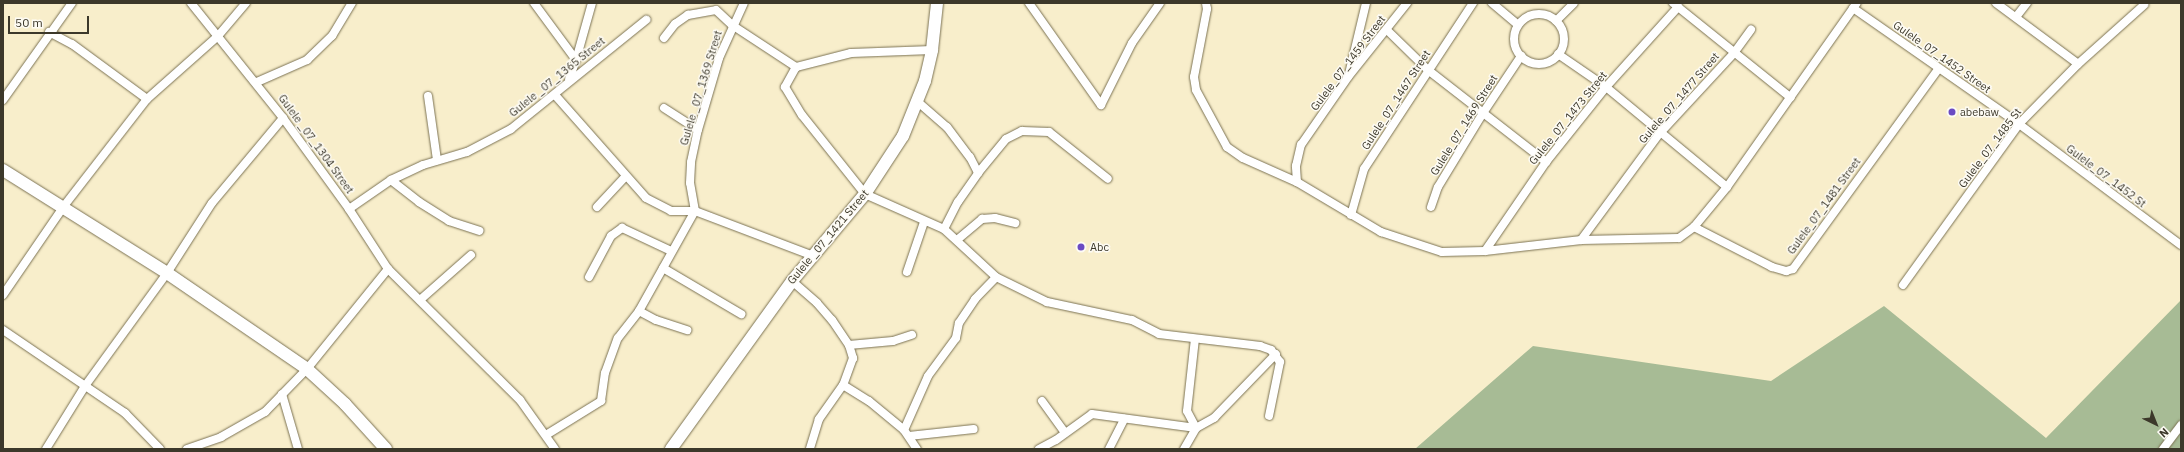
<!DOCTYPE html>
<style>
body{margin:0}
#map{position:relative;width:2184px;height:452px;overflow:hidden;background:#f8eecb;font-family:"IBM Plex Sans",sans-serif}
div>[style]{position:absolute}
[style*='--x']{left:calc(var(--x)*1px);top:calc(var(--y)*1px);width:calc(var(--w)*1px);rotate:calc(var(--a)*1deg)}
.forest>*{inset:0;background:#a7bb95}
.roads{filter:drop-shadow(0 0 1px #7b7253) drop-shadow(0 0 1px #7b7253)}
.street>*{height:8px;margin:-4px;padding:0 4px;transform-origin:4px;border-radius:4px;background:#fff}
.street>.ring{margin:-4px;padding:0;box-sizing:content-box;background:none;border:8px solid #fff;border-radius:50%}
.secondary>*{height:12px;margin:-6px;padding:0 6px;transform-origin:6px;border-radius:6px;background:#fff}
.dots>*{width:11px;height:11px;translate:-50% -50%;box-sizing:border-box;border:2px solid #fdfbf4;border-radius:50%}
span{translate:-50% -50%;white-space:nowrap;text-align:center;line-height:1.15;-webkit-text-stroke:3px #fdfbf4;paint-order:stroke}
.street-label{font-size:11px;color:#3c382a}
.poi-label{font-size:11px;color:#3c382a}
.left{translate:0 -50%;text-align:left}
.frame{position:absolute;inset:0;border:4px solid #3c382a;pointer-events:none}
.north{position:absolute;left:2136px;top:404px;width:40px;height:40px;-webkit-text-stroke:3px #fdfbf4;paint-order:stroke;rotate:137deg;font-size:11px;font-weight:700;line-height:16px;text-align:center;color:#3c382a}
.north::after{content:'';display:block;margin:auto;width:14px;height:18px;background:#3c382a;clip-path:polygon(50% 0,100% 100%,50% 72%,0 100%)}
.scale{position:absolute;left:8px;top:16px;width:81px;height:18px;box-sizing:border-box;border:2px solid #3c382a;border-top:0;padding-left:5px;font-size:12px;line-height:14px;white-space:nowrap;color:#3c382a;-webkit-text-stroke:3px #fdfbf4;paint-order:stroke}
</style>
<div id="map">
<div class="forest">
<i style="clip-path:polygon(2181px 300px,2181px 449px,1415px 449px,1533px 346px,1771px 381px,1884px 306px,2046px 438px)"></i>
</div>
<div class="roads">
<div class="street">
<i style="--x:191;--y:3;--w:147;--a:51.3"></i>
<i style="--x:283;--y:118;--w:112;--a:54"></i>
<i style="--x:349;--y:209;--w:72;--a:57"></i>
<i style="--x:388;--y:269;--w:186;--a:44.8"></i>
<i style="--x:520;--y:400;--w:60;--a:54.5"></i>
<i style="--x:534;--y:3;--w:71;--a:53.6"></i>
<i style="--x:576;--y:60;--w:20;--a:110"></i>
<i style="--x:1029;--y:3;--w:125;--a:54.8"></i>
<i style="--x:1101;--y:105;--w:69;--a:-63.4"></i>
<i style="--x:1132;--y:43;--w:49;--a:-55"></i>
<i style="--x:1206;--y:3;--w:6;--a:81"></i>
<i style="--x:1207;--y:9;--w:69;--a:100.8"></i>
<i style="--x:1194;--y:77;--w:13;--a:81"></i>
<i style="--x:1196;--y:90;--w:65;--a:61.5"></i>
<i style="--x:1227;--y:147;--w:19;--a:35"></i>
<i style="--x:1243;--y:158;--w:59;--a:24"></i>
<i style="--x:1297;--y:182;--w:98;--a:30.8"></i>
<i style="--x:1381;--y:232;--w:64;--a:18.2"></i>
<i style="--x:1442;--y:252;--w:43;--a:-1.3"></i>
<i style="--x:1485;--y:251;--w:97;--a:-6.5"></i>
<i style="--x:1581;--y:240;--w:98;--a:-1.2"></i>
<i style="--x:1679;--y:238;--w:19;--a:-36"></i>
<i style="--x:1694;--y:227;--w:52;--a:-50.5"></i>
<i style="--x:1727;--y:187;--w:225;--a:-54.8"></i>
<i style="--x:1492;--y:3;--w:34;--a:40"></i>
<i style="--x:1673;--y:3;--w:151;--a:38.8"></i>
<i style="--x:1996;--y:3;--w:102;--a:36.6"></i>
<i style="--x:1853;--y:8;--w:203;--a:34.9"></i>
<i style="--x:2019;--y:124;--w:202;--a:36.8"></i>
<i class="ring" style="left:1514px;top:14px;width:42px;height:42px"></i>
<i style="--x:2016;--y:17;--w:18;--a:-52"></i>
<i style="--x:1556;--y:21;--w:25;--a:-45"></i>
<i style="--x:1388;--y:31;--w:56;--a:44.3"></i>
<i style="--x:1428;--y:70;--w:150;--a:37.9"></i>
<i style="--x:49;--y:32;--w:26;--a:28"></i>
<i style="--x:72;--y:44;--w:93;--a:36.3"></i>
<i style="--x:664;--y:38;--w:18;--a:-52"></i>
<i style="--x:675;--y:24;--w:16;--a:-35"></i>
<i style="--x:688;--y:15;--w:28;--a:-10"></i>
<i style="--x:716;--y:10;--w:22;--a:43"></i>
<i style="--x:732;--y:25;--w:77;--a:33.3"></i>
<i style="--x:932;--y:50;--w:81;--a:177.9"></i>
<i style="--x:851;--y:53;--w:57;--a:165.7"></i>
<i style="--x:796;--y:67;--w:23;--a:119"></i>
<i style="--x:785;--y:87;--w:33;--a:59"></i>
<i style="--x:802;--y:115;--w:101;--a:51.4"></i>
<i style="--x:865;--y:194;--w:86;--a:23.9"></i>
<i style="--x:944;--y:229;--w:71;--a:42.7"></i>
<i style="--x:996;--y:277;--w:57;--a:26.1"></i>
<i style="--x:1047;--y:302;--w:87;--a:12"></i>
<i style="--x:1132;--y:320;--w:30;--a:27"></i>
<i style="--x:1159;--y:334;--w:102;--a:6.8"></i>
<i style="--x:1260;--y:346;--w:12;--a:20"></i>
<i style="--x:1271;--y:350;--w:15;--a:53"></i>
<i style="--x:1280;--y:362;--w:55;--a:101.5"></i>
<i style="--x:1558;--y:54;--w:58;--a:34.5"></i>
<i style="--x:1606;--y:87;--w:157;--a:39.6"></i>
<i style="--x:576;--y:60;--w:59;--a:-74.3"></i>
<i style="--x:1349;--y:74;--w:73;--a:-76.5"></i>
<i style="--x:257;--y:82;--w:55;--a:-23.7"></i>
<i style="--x:307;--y:60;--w:35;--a:-44"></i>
<i style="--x:332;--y:36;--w:39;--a:-59"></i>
<i style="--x:555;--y:95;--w:137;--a:48.5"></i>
<i style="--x:646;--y:198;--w:28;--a:27"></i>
<i style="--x:671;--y:211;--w:24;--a:0"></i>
<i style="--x:695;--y:211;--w:124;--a:20.8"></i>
<i style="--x:428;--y:96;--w:65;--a:82"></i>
<i style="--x:3;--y:100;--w:119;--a:-54.6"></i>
<i style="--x:918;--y:102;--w:38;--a:41"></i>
<i style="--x:947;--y:127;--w:38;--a:53"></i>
<i style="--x:970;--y:157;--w:18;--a:63"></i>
<i style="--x:664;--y:108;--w:40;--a:32.9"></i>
<i style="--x:391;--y:180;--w:36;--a:38"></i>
<i style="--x:419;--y:202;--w:36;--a:32"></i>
<i style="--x:449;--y:221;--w:32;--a:18"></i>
<i style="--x:1297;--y:182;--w:16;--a:-94"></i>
<i style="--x:1296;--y:166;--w:22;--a:-77"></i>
<i style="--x:1301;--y:145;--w:83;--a:-55.3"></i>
<i style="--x:1348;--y:77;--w:95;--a:-51.4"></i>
<i style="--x:597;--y:207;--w:42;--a:-46.9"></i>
<i style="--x:1431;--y:207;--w:21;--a:-71"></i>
<i style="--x:1438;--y:187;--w:87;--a:-58.7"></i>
<i style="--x:1483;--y:113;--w:69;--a:-56.3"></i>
<i style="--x:349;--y:209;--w:51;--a:-34.6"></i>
<i style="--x:391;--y:180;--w:35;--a:-25"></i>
<i style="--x:423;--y:165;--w:46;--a:-16.5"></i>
<i style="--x:467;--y:152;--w:50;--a:-27.6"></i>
<i style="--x:511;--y:129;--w:174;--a:-38.9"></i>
<i style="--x:1351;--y:215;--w:48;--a:-74.2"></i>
<i style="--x:1364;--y:169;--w:199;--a:-56.7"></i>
<i style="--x:1694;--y:227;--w:88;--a:27.1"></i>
<i style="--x:1772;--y:267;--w:15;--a:16"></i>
<i style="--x:1786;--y:271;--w:7;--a:-16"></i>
<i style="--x:1793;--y:269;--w:248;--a:-54"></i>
<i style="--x:944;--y:229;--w:30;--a:-63"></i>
<i style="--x:958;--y:202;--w:35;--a:-55"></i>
<i style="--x:978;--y:173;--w:44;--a:-50.5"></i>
<i style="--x:1006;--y:139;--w:18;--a:-27"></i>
<i style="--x:1022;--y:131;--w:27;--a:2"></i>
<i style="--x:1049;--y:132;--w:75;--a:38.5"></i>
<i style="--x:957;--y:240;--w:33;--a:-40"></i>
<i style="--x:982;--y:219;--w:13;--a:-4"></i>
<i style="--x:995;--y:218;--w:21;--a:14"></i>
<i style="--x:1581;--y:240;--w:133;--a:-53.6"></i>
<i style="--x:1660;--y:133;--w:109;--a:-47.2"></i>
<i style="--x:1734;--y:53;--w:29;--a:-54"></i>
<i style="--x:1485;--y:251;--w:108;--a:-55.6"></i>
<i style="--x:1546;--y:162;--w:96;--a:-51.3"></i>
<i style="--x:1606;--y:87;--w:108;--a:-48"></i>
<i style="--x:663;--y:268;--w:91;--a:30.5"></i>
<i style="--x:907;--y:272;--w:53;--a:-71.2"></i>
<i style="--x:589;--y:277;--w:47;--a:-61.8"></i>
<i style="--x:611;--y:236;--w:14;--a:-36"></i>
<i style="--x:622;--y:228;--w:54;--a:25.1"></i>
<i style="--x:792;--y:281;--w:33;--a:41"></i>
<i style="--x:817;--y:303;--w:23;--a:49"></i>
<i style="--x:832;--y:320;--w:30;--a:56"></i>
<i style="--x:849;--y:345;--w:14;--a:73"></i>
<i style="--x:853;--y:358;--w:29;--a:110"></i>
<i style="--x:843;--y:385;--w:42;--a:125.2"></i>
<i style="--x:819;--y:419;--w:31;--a:107"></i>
<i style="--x:1903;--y:285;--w:198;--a:-54.2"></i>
<i style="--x:2019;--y:124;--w:84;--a:-45.5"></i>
<i style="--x:2078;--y:64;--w:89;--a:-41.8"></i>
<i style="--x:3;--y:295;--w:108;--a:-55.6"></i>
<i style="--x:64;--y:206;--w:135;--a:-52.2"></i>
<i style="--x:147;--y:99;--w:95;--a:-41.6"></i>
<i style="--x:218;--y:36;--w:43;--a:-49.7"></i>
<i style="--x:420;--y:300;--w:68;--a:-41.4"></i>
<i style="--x:639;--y:311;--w:19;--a:28"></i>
<i style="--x:656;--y:320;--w:33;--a:18"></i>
<i style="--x:3;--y:330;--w:148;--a:34.2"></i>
<i style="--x:125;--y:413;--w:50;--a:45.8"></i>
<i style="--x:849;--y:345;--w:44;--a:-5.2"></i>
<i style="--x:893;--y:341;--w:20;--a:-18"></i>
<i style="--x:843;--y:385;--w:31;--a:32"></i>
<i style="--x:869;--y:401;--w:45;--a:39.6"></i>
<i style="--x:904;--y:430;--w:23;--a:56"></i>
<i style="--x:282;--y:394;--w:57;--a:73.8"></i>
<i style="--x:1042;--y:401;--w:39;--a:54"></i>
<i style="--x:904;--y:430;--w:59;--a:-66"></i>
<i style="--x:928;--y:376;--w:47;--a:-53.6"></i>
<i style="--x:956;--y:338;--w:15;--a:-79"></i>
<i style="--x:959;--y:323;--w:29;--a:-56"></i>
<i style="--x:975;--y:299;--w:30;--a:-46"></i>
<i style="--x:546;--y:435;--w:65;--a:-31.7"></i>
<i style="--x:601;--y:401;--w:28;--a:-82"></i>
<i style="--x:605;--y:373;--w:37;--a:-70"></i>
<i style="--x:618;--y:338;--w:34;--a:-52"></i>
<i style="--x:639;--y:311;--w:115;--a:-60.8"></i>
<i style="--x:695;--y:211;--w:28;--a:-100"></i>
<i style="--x:690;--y:183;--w:21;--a:-87"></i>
<i style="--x:691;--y:162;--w:33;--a:-78"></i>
<i style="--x:698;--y:130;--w:75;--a:-73.7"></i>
<i style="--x:719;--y:58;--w:60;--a:-65.6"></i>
<i style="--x:909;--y:436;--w:65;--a:-6.1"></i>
<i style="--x:46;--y:449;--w:74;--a:-58.2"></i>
<i style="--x:85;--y:386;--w:140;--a:-54"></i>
<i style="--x:167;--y:273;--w:83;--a:-57.3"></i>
<i style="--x:212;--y:203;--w:111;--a:-50.1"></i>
<i style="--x:187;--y:449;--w:36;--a:-19"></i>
<i style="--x:221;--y:437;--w:51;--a:-29.6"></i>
<i style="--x:265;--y:412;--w:60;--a:-45.7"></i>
<i style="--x:307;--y:369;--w:129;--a:-51"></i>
<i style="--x:1039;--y:449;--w:19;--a:-28"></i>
<i style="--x:1056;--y:440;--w:44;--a:-35.8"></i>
<i style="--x:1092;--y:414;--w:105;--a:7.7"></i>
<i style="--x:1196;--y:428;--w:21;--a:-29"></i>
<i style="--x:1214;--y:418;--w:89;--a:-45.9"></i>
<i style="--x:1109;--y:449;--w:34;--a:-63"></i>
<i style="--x:1184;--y:449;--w:24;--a:-60"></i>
<i style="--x:1196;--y:428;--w:19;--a:-118"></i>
<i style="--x:1187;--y:411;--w:72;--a:-83.7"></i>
<i style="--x:2163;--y:449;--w:30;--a:-53"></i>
</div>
<div class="secondary">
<i style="--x:3;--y:170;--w:194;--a:32.1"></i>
<i style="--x:167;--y:273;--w:170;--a:34.4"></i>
<i style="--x:307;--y:369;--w:52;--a:42.6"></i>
<i style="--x:345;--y:404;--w:61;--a:47.7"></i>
<i style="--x:671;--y:449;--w:207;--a:-54.2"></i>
<i style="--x:792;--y:281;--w:114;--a:-50"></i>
<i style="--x:865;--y:194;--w:69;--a:-56.8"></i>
<i style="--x:903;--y:136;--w:59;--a:-68.2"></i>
<i style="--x:925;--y:81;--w:32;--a:-77"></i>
<i style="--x:932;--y:50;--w:47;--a:-83.9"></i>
</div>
</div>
<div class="dots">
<i style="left:1952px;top:112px;background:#6a4ac3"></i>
<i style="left:1081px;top:247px;background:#6a4ac3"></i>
</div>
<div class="street-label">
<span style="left:1942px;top:57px;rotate:35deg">Gulele_07_1452 Street</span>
<span style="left:1348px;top:63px;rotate:-53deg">Gulele_07_1459 Street</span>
<span style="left:557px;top:77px;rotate:-39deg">Gulele _07_1365 Street</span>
<span style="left:701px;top:88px;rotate:-73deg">Gulele _07_1369 Street</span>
<span style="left:1679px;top:98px;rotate:-49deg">Gulele_07_1477 Street</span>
<span style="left:1396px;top:100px;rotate:-57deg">Gulele_07_1467 Street</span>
<span style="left:1568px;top:118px;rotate:-51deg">Gulele_07_1473 Street</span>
<span style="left:1464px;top:125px;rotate:-58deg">Gulele_07_1469 Street</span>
<span style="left:316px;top:144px;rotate:54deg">Gulele _07_1304 Street</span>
<span style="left:1990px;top:148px;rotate:-53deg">Gulele_07_1485 St</span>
<span style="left:2106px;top:176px;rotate:37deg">Gulele_07_1452 St</span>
<span style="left:1824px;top:206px;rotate:-54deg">Gulele_07_1481 Street</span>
<span style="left:828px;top:237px;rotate:-50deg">Gulele _07_1421 Street</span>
</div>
<div class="poi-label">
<span class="left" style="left:1960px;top:112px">abebaw</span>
<span class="left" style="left:1090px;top:247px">Abc</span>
</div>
<div class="frame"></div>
<div class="north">N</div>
<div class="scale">50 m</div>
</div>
